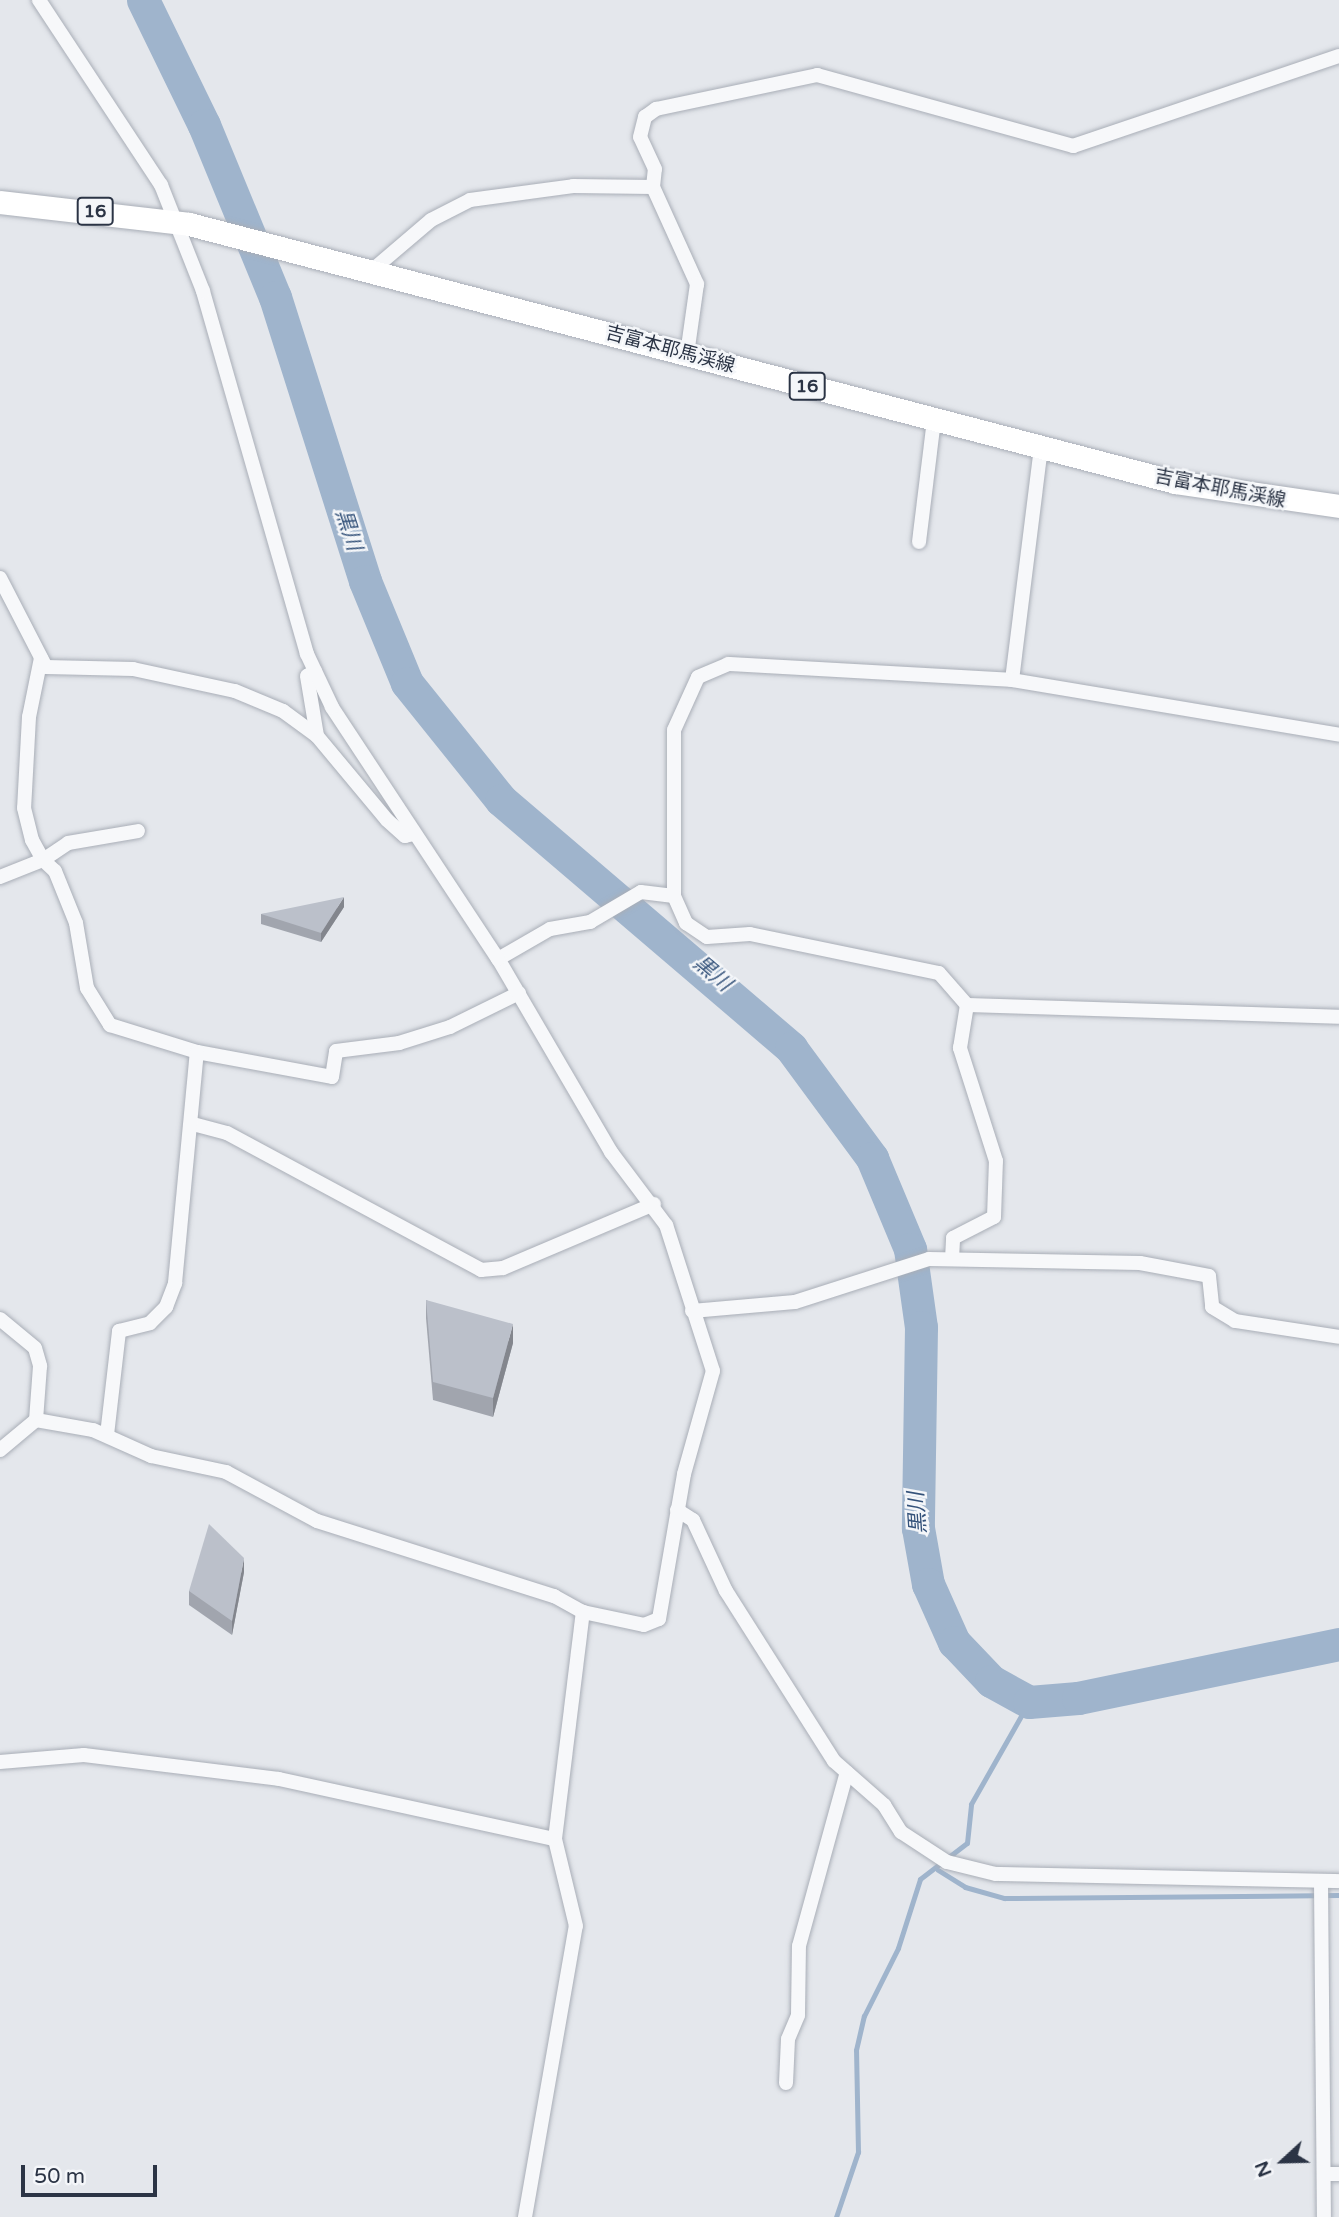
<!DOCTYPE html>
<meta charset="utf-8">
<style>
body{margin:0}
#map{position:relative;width:1339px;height:2217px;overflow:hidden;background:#e4e7ec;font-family:"Varela Round","Noto Sans JP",sans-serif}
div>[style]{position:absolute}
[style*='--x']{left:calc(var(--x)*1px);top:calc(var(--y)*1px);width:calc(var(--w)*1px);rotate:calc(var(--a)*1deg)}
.stream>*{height:5px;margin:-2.5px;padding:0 2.5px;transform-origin:2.5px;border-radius:2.5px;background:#9fb4cc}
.river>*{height:33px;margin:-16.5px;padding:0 16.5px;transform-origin:16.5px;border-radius:16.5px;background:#9fb4cc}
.roads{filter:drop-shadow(0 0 2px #a9aeb7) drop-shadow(0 0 2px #a9aeb7)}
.street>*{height:14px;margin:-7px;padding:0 7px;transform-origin:7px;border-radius:7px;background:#f7f8fa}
.primary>*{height:23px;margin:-11.5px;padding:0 11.5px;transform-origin:11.5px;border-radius:11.5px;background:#fff}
.wall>*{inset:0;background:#a1a5ae}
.shaded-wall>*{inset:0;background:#83868d}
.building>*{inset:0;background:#bbc0ca}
span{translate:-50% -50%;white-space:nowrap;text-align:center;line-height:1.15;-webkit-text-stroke:5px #f4f6f9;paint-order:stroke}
.shield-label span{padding:2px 5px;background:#f4f6f9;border:2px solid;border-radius:5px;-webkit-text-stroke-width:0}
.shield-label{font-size:18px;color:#2b3445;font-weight:700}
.street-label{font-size:19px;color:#2b3445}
.water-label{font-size:21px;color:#34527a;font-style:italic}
.north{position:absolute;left:1248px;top:2126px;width:70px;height:70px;-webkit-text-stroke:5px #f4f6f9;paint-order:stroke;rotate:248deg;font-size:19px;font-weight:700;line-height:28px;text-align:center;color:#2b3445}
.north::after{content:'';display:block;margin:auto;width:24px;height:32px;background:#2b3445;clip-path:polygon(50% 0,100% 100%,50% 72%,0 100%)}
.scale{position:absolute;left:21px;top:2165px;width:136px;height:32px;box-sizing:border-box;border:4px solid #2b3445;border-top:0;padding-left:9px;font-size:21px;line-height:24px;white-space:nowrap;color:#2b3445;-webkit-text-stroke:5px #f4f6f9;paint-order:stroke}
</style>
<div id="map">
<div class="stream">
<i style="--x:938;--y:1870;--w:32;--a:32"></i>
<i style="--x:965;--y:1887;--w:41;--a:15.8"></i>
<i style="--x:1004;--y:1898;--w:335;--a:-0.5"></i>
<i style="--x:836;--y:2217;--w:69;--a:-71.3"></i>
<i style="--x:858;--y:2152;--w:102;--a:-91.1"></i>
<i style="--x:856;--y:2050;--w:35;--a:-77"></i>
<i style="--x:864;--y:2016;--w:76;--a:-63.4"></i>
<i style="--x:898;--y:1948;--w:72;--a:-72.3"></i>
<i style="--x:920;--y:1879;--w:59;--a:-37.5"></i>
<i style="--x:967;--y:1843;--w:39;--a:-84"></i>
<i style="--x:971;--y:1804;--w:117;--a:-60.4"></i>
</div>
<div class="river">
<i style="--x:143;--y:0;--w:139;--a:64"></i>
<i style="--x:204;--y:125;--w:186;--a:67.6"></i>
<i style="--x:275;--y:297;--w:298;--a:72.4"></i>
<i style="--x:365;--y:581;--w:110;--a:67.6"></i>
<i style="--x:407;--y:683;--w:150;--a:51.2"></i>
<i style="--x:501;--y:800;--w:382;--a:40.5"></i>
<i style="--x:791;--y:1048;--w:137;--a:53.6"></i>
<i style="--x:872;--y:1158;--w:99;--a:67.3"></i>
<i style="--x:910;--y:1249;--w:79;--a:82"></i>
<i style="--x:921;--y:1327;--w:201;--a:90.9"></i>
<i style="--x:918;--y:1528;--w:57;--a:79.9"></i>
<i style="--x:928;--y:1584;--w:64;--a:65.9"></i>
<i style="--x:954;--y:1642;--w:54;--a:46.5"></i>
<i style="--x:991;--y:1681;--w:43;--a:28.9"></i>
<i style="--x:1029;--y:1702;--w:49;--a:-4.7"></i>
<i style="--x:1078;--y:1698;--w:267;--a:-11.7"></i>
</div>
<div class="roads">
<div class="street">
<i style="--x:653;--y:187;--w:18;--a:-84"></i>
<i style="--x:655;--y:169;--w:35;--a:-115"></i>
<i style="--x:640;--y:137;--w:21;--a:-76"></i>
<i style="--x:645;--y:117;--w:14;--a:-36"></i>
<i style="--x:656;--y:109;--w:165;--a:-11.9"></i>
<i style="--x:817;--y:75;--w:266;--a:15.5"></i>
<i style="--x:1073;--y:146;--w:281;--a:-18.7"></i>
<i style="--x:370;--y:272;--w:80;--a:-40.4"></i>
<i style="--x:431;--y:220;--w:44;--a:-27.1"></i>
<i style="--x:470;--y:200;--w:104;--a:-7.7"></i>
<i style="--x:573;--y:186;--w:80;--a:0.7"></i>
<i style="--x:653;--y:187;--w:107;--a:65.6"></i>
<i style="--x:697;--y:284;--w:71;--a:98.1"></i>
<i style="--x:919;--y:542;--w:124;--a:-83"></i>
<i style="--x:0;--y:578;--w:100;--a:62.7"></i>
<i style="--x:46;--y:667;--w:87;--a:1.3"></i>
<i style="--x:133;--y:669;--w:104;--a:12.2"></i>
<i style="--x:235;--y:691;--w:52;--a:22.6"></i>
<i style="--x:283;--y:711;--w:42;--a:36.3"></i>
<i style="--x:317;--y:736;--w:109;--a:50.2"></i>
<i style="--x:387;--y:820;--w:24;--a:42"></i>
<i style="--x:405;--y:836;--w:9;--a:-13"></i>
<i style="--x:41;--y:658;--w:60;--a:101.5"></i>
<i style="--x:29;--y:717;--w:91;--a:93.1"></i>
<i style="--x:24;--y:808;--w:33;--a:76"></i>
<i style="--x:32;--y:840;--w:23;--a:61"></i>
<i style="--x:43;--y:860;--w:30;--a:-34"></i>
<i style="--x:68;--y:843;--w:71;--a:-9.7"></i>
<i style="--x:315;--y:671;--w:9;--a:148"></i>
<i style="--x:307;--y:676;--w:61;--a:80.5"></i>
<i style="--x:1012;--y:680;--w:235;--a:-82.9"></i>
<i style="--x:0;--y:877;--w:46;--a:-21.6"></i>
<i style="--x:43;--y:860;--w:16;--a:43"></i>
<i style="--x:55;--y:871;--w:56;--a:68"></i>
<i style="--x:76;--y:923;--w:66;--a:80.4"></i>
<i style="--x:87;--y:988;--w:44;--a:58.1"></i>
<i style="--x:110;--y:1025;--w:91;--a:17.2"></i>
<i style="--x:197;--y:1052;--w:137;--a:10.5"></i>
<i style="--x:332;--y:1077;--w:26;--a:-81"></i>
<i style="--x:336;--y:1051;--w:64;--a:-7.2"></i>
<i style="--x:399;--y:1043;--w:53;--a:-17.4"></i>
<i style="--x:450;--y:1027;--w:77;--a:-26.2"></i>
<i style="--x:674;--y:896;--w:166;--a:-90"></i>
<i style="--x:674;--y:730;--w:58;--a:-65.6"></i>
<i style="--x:698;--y:677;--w:33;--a:-23"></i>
<i style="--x:728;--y:664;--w:284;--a:3.2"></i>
<i style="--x:1012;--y:680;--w:332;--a:9.5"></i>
<i style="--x:498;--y:959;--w:60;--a:-30"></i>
<i style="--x:550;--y:929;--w:41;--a:-9.9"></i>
<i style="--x:590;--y:922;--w:59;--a:-30.5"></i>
<i style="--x:641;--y:892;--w:33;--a:7"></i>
<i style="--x:674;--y:896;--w:30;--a:66"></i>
<i style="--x:686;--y:923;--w:25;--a:34"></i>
<i style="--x:707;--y:937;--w:43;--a:-4"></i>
<i style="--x:750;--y:934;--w:193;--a:11.7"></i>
<i style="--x:939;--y:973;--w:43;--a:48.8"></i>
<i style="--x:967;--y:1005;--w:372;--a:1.8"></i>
<i style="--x:193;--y:1124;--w:35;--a:15"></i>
<i style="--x:227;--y:1133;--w:289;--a:28.3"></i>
<i style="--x:481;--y:1270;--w:22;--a:-5"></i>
<i style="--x:503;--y:1268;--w:164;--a:-23"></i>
<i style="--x:952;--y:1259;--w:21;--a:-87"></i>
<i style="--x:953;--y:1238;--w:46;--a:-27.1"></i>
<i style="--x:994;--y:1217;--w:56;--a:-88"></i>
<i style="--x:996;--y:1161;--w:119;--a:-107.7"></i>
<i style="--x:960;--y:1048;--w:44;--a:-80.8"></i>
<i style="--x:692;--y:1311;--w:103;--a:-5"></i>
<i style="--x:795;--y:1302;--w:141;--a:-17.8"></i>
<i style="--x:929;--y:1259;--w:211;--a:1.1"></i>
<i style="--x:1140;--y:1263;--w:70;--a:10.7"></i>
<i style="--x:1209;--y:1276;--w:31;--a:84"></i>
<i style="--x:1212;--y:1307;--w:27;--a:31"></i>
<i style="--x:1235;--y:1321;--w:105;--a:8.7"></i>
<i style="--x:0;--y:1319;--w:45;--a:39.6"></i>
<i style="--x:35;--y:1348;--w:19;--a:74"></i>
<i style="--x:40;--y:1366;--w:54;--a:94.2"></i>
<i style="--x:36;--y:1420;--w:58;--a:10"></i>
<i style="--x:93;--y:1430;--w:64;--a:24.1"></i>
<i style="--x:151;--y:1456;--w:77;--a:12"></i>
<i style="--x:226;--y:1472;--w:103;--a:28.3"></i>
<i style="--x:317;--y:1521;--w:249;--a:17.6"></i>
<i style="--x:554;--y:1596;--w:33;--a:29"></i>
<i style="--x:583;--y:1612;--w:62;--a:12"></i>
<i style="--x:644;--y:1625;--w:16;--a:-22"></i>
<i style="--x:659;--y:1619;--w:147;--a:-80.2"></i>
<i style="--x:684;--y:1474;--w:107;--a:-74.3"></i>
<i style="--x:713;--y:1371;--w:153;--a:-107.8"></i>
<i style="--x:666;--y:1225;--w:91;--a:-127"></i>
<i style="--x:611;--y:1152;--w:224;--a:-120.3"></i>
<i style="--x:498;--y:959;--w:302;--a:-123.4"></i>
<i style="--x:332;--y:707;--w:59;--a:-115.3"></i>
<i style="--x:307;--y:654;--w:378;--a:-106"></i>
<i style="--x:203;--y:291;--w:114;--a:-111.6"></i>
<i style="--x:161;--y:185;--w:222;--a:-123.4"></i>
<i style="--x:107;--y:1435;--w:105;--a:-83.4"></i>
<i style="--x:119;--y:1331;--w:32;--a:-14"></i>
<i style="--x:150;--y:1323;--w:23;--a:-45"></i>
<i style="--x:166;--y:1307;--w:26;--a:-69"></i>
<i style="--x:175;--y:1283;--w:232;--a:-84.6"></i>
<i style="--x:0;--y:1450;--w:47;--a:-39.8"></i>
<i style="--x:677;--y:1510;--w:19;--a:32"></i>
<i style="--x:693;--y:1520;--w:78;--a:65.1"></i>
<i style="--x:726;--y:1591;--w:201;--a:57.6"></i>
<i style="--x:834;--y:1761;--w:67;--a:41.3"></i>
<i style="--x:884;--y:1805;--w:32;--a:58"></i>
<i style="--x:901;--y:1832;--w:55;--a:33.1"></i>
<i style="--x:947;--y:1862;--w:50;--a:13.8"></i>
<i style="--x:996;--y:1874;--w:343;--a:1.2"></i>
<i style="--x:0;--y:1762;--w:84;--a:-4.8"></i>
<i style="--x:84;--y:1755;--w:196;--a:7"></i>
<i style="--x:279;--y:1779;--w:282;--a:12.3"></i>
<i style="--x:1321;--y:1882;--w:335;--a:89.5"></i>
<i style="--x:786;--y:2083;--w:44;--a:-87.4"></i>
<i style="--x:788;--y:2039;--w:26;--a:-67"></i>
<i style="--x:798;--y:2015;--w:69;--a:-89.2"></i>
<i style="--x:799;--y:1946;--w:180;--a:-74.6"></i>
<i style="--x:1325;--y:2174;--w:14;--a:0"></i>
<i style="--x:525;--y:2217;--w:295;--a:-80.1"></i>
<i style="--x:576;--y:1926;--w:89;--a:-103.6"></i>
<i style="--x:555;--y:1839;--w:229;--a:-83"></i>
</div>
<div class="primary">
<i style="--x:0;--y:202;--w:190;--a:6.6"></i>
<i style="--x:189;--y:224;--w:1019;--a:14.66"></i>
<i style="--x:1175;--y:482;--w:166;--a:8.3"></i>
</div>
</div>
<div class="wall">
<i style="clip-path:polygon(344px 907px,321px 942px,261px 924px,261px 914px)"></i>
<i style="clip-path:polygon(426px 1300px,513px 1343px,493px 1417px,433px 1400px,426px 1318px)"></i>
<i style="clip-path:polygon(244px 1572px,232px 1635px,189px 1605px,189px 1591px)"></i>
</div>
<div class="shaded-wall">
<i style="clip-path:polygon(344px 897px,344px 907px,321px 942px,321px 933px)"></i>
<i style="clip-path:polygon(513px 1324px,513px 1343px,493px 1417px,493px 1398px)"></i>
<i style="clip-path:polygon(244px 1558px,244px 1572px,232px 1635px,232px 1621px)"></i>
</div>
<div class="building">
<i style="clip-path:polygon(344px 897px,321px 933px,261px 914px)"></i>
<i style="clip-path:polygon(426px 1300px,513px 1324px,493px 1398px,433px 1382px)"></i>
<i style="clip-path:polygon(209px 1524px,244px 1558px,232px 1621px,189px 1591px)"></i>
</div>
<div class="shield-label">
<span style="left:95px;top:211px">16</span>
<span style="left:807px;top:386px">16</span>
</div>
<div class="street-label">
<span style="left:670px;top:350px;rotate:15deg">吉富本耶馬渓線</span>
<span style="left:1220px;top:489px;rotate:11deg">吉富本耶馬渓線</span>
</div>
<div class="water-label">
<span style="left:348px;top:530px;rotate:72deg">黒川</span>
<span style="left:712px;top:974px;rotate:40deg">黒川</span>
<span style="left:918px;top:1513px;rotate:-94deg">黒川</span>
</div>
<div class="north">N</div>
<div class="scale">50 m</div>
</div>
